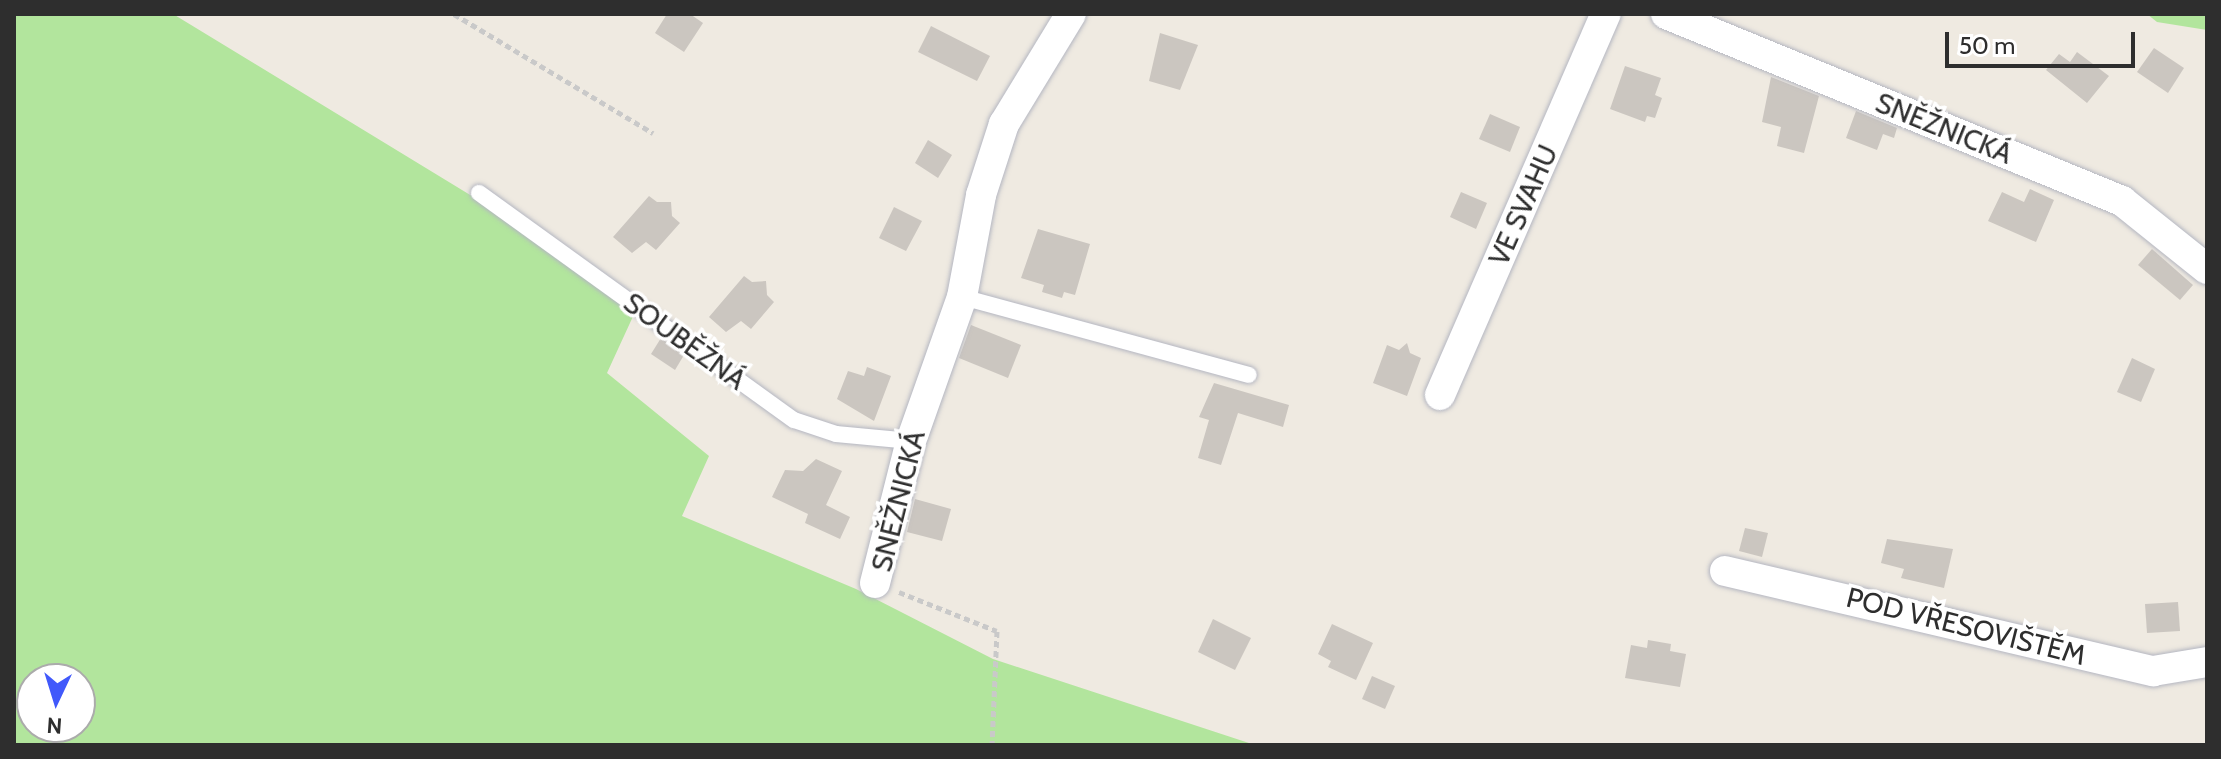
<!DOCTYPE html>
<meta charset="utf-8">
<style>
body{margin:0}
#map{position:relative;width:2221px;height:759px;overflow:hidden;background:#efeae1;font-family:Cabin,sans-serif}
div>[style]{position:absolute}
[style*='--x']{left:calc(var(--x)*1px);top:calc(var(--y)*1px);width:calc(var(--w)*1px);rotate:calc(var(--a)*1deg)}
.green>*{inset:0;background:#b2e59d}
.building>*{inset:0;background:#cbc6c0}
.path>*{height:5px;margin-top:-2.5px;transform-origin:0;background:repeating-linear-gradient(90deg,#c9c9c9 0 6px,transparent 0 10px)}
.roads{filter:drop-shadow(0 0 2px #b4b6c1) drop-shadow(0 0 2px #b4b6c1)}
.service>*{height:16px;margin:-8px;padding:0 8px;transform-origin:8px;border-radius:8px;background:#fff}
.minor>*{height:30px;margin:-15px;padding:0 15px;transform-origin:15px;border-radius:15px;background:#fff}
span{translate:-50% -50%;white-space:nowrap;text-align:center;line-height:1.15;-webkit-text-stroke:7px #fff;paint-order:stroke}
.street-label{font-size:28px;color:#2e2e2e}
.frame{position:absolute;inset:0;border:16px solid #2e2e2e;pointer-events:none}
.north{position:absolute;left:16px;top:663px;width:80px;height:80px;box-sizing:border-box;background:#fff;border:2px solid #ababab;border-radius:50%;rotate:184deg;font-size:22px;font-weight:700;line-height:32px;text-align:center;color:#2e2e2e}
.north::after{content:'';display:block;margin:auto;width:28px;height:36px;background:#4159fb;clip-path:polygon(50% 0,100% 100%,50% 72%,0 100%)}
.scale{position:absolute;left:1945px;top:32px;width:190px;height:36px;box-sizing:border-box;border:4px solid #2e2e2e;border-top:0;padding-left:10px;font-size:24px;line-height:28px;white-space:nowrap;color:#2e2e2e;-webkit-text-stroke:6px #fff;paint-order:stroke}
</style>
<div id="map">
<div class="green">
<i style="clip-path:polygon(evenodd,14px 14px,173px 14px,641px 299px,607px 373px,709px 456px,682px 516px,856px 589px,993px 659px,1255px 745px,14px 745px,14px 14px,32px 679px,80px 679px,80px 727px,32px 727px,32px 679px)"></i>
<i style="clip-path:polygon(2147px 14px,2207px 14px,2207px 30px,2157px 22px)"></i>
</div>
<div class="building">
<i style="clip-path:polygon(667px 14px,690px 14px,703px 23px,684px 52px,655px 33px)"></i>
<i style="clip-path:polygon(931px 26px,990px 56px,977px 81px,918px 52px)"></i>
<i style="clip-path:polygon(1160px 33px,1198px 45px,1180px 90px,1149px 81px)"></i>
<i style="clip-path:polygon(2154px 48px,2184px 68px,2168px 93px,2137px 72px)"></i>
<i style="clip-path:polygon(2077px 52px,2109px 76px,2087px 103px,2046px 70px,2059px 54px,2070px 62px)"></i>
<i style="clip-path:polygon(1625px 66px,1661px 78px,1655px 95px,1662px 98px,1655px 118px,1647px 116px,1645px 122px,1610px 109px)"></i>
<i style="clip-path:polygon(1771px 77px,1819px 96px,1804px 153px,1777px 146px,1781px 127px,1762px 122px)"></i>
<i style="clip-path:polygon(1856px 111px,1897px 128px,1894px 138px,1883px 134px,1877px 150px,1846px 138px)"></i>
<i style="clip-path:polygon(1490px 114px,1520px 127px,1510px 152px,1479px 139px)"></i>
<i style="clip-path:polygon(928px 140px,952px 155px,938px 178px,915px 163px)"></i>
<i style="clip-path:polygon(2030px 189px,2054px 200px,2036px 242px,1988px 221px,2002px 192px,2024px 202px)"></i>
<i style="clip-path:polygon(1461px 192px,1487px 203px,1476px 229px,1450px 217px)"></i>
<i style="clip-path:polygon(649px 196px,657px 202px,671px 202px,672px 216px,680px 223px,656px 250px,646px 242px,632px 253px,613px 237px)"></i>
<i style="clip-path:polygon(894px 207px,922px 221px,906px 251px,879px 238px)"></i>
<i style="clip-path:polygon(1038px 229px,1090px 244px,1075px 295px,1064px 292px,1062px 298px,1042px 292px,1044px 285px,1021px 278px)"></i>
<i style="clip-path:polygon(2152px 249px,2193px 285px,2180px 300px,2138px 265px)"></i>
<i style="clip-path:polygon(744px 276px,752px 282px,766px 281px,767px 295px,774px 302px,751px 329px,741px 321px,726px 332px,709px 317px)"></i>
<i style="clip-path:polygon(971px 325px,1021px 345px,1008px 378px,959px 358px)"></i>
<i style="clip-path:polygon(661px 338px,684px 355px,675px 370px,651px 354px)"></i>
<i style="clip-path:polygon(1407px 343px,1410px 353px,1421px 358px,1407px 396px,1373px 383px,1387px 345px,1399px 350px)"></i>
<i style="clip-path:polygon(2132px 358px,2155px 369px,2141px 402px,2117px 392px)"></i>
<i style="clip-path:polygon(867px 367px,891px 376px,874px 421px,837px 399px,848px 371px,864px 376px)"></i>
<i style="clip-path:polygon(1214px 383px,1289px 405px,1283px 427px,1238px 413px,1221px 465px,1198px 458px,1209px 420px,1199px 417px)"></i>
<i style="clip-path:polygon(816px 459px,842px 471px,826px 505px,850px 517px,840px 539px,805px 523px,808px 514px,772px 497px,785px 470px,803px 471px)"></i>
<i style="clip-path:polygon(915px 499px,951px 509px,942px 541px,907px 532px)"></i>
<i style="clip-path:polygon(1745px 528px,1768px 533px,1762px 557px,1739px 551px)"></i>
<i style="clip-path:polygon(1887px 539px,1953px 549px,1944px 588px,1901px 578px,1904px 569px,1881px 563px)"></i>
<i style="clip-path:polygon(2178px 602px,2180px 631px,2147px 633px,2145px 604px)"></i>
<i style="clip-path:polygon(1213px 619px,1251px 638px,1235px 670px,1198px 652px)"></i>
<i style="clip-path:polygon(1332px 624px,1373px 643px,1356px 680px,1328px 667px,1331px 661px,1318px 654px)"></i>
<i style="clip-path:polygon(1648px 640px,1671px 644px,1670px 651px,1686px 654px,1680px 687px,1625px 678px,1631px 645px,1647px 648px)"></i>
<i style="clip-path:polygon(1372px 676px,1395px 686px,1385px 709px,1362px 699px)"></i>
</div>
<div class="path">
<i style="--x:454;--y:14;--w:232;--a:30.9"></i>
<i style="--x:899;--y:592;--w:105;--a:21.7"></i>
<i style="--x:997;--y:631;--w:114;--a:92.5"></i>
</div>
<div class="roads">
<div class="service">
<i style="--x:479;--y:193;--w:388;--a:35.8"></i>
<i style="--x:794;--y:420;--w:44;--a:18.4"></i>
<i style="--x:836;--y:434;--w:75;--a:5.3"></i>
<i style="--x:962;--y:297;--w:297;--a:15.2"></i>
</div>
<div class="minor">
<i style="--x:1666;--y:14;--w:493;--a:22.3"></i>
<i style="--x:2122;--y:201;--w:109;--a:38.7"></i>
<i style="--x:1440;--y:395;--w:416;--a:-66.5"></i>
<i style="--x:1725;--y:571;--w:440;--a:13.2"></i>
<i style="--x:2153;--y:671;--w:55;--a:-9.5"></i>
<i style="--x:875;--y:583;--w:146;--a:-75.8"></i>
<i style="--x:911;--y:441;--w:153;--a:-70.5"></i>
<i style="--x:962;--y:297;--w:104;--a:-79.4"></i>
<i style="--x:981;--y:195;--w:75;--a:-72.1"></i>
<i style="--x:1004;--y:124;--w:129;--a:-58.7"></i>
</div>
</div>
<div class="street-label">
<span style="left:1944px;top:128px;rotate:22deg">SNĚŽNICKÁ</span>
<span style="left:1523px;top:205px;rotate:-66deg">VE SVAHU</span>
<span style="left:685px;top:341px;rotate:36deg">SOUBĚŽNÁ</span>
<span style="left:898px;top:501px;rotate:-76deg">SNĚŽNICKÁ</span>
<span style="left:1966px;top:626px;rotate:14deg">POD VŘESOVIŠTĚM</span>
</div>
<div class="frame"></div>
<div class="north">N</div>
<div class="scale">50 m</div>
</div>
